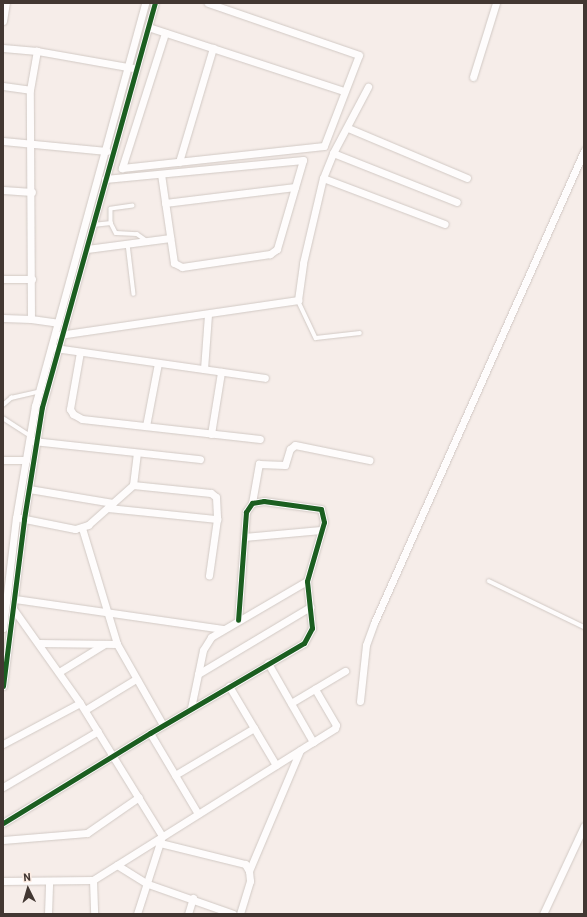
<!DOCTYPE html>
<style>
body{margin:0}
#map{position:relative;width:587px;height:917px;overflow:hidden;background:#f6ede9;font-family:Barlow,sans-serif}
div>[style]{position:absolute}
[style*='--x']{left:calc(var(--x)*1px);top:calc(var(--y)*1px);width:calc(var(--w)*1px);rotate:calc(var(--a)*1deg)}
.roads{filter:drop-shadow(0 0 1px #d1c9c4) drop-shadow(0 0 1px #d1c9c4)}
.lane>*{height:3.5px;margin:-1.75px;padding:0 1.75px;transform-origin:1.75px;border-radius:1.75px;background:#fefcfc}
.street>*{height:7px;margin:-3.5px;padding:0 3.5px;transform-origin:3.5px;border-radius:3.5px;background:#fefcfc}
.cycleway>*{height:5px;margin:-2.5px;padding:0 2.5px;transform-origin:2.5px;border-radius:2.5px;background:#1b5e20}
span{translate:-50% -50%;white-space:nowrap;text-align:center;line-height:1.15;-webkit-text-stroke:4px #fcece3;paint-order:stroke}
.frame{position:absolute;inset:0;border:4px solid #423732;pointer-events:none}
.north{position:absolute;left:8px;top:869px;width:40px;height:40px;-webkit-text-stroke:3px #fcece3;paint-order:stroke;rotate:355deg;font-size:11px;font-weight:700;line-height:16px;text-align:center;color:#423732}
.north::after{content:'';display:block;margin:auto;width:14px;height:18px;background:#423732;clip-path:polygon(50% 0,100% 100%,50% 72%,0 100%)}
</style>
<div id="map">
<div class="roads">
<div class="lane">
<i style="--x:133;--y:206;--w:22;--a:172"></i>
<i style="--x:111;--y:209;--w:14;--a:90"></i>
<i style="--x:111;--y:223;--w:11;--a:63"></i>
<i style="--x:116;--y:233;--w:21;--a:3"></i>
<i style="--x:137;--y:234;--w:12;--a:35"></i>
<i style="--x:93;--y:225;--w:18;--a:-6"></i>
<i style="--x:128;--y:244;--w:50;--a:83.2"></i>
<i style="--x:298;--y:300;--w:42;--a:64.7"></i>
<i style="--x:316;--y:338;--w:44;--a:-6.5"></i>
<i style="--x:3;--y:405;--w:11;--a:-41"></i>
<i style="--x:11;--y:398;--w:28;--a:-13"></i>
<i style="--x:3;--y:418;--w:31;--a:33"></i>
<i style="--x:489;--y:581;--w:106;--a:25.8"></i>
</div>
<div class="street">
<i style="--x:3;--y:21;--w:18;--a:-81"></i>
<i style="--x:148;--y:27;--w:206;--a:18.1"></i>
<i style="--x:165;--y:33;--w:142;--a:107.7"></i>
<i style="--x:122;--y:168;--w:203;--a:-6.2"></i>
<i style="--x:324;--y:146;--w:97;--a:-69"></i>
<i style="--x:359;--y:55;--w:160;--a:-161"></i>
<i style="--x:3;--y:48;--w:34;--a:5"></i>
<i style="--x:473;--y:77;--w:77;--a:-72.7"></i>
<i style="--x:3;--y:86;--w:27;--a:8"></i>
<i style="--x:348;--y:128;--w:129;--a:22.8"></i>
<i style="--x:3;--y:141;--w:104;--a:5.5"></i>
<i style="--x:333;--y:153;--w:133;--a:21.6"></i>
<i style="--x:179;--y:162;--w:119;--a:-73.4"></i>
<i style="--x:323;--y:178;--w:130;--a:20.7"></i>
<i style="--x:105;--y:179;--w:199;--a:-5.5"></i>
<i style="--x:303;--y:160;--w:93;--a:106.3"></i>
<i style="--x:277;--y:249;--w:9;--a:144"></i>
<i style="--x:270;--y:254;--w:89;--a:171.6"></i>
<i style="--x:182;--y:267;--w:9;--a:-153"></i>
<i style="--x:174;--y:263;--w:90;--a:-98.3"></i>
<i style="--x:3;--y:190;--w:29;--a:4"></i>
<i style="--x:165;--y:203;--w:131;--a:-7"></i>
<i style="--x:87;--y:249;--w:84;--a:-7.5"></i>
<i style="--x:3;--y:279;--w:29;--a:0"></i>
<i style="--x:3;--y:318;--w:28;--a:2"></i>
<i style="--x:31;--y:319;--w:229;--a:-90.3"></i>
<i style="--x:30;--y:90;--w:40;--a:-80"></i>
<i style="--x:37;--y:51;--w:97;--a:10"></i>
<i style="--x:31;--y:319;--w:27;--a:8"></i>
<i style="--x:59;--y:335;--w:242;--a:-8.3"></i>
<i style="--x:298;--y:300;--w:37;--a:-82"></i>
<i style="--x:303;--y:263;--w:87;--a:-76.8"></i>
<i style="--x:323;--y:178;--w:27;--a:-68"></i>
<i style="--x:333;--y:153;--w:75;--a:-62.1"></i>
<i style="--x:55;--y:348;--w:212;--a:8.1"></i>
<i style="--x:80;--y:352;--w:58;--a:100"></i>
<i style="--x:70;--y:409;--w:6;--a:59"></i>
<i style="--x:73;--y:414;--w:10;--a:29"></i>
<i style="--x:82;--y:419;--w:179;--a:6.4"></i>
<i style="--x:204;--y:369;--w:55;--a:-85.8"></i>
<i style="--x:146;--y:426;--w:64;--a:-79.2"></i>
<i style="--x:211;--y:434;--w:63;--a:-80.8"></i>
<i style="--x:33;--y:441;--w:168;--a:6.2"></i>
<i style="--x:3;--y:460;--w:23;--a:0"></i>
<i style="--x:133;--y:485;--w:78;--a:5.9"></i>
<i style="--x:211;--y:493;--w:6;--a:39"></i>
<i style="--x:216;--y:497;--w:22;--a:87"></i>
<i style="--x:217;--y:519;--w:57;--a:98.1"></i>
<i style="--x:29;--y:489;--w:85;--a:9.5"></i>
<i style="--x:252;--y:503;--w:40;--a:-80"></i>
<i style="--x:259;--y:464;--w:26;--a:2"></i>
<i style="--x:285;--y:465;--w:17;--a:-73"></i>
<i style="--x:290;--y:449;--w:6;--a:-39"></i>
<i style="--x:295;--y:445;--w:76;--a:11.5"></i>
<i style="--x:108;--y:508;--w:110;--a:5.8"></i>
<i style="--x:20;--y:518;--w:56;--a:11.3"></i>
<i style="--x:75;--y:529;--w:14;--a:-17"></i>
<i style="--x:88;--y:525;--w:60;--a:-41.6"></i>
<i style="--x:133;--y:485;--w:31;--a:-83"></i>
<i style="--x:82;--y:528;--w:121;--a:73.2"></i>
<i style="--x:117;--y:644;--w:93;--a:60.4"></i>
<i style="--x:244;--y:537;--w:77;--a:-5.2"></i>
<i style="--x:15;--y:599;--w:210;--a:8.2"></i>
<i style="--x:14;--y:610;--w:114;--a:54.6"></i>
<i style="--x:80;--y:703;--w:156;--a:58.3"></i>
<i style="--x:162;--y:836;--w:82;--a:107.8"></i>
<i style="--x:3;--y:628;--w:111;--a:-83.3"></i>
<i style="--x:16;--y:518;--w:114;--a:-80.4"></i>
<i style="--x:35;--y:406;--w:418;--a:-74.7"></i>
<i style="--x:39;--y:643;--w:78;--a:0.7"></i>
<i style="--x:59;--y:672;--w:52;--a:-31.5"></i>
<i style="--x:198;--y:674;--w:131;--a:-30.9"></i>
<i style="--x:3;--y:686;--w:168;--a:-82.8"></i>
<i style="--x:24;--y:519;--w:113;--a:-80.9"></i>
<i style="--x:42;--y:407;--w:420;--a:-74.4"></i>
<i style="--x:229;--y:686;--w:92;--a:59.3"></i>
<i style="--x:360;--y:701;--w:56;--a:-83.9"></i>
<i style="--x:366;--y:645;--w:23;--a:-70"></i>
<i style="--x:374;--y:623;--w:517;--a:-66.01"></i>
<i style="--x:291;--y:703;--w:63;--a:-30.7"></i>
<i style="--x:191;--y:708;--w:59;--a:-78.3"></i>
<i style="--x:203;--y:650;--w:15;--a:-58"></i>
<i style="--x:211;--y:637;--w:111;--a:-30.3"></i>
<i style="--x:85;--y:710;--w:60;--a:-31.3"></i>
<i style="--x:150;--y:733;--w:94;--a:59.3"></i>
<i style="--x:313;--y:742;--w:26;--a:-32"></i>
<i style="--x:335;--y:728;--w:3;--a:-72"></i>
<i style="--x:336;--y:725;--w:42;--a:-120.3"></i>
<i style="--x:3;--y:744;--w:87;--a:-28"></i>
<i style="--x:175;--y:775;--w:92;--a:-30.7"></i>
<i style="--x:3;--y:787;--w:110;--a:-30.5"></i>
<i style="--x:3;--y:823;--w:172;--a:-31.5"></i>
<i style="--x:150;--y:733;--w:178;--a:-30.3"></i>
<i style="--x:304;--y:643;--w:17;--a:-62"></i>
<i style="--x:312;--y:628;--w:47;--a:-96.1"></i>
<i style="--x:307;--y:581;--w:61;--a:-73.9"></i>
<i style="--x:324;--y:522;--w:13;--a:-103"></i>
<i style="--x:321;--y:509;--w:58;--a:-172"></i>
<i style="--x:264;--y:501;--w:12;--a:171"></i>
<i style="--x:252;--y:503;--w:11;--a:124"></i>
<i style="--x:246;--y:512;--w:108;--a:94.2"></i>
<i style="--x:3;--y:840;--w:84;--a:-4.8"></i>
<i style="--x:87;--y:833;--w:63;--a:-34.7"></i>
<i style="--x:160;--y:843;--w:88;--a:13.9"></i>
<i style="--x:245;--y:864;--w:8;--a:60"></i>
<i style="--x:249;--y:871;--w:10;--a:84"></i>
<i style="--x:250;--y:881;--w:34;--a:107"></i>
<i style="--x:117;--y:865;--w:36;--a:32"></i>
<i style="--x:148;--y:884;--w:90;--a:19.4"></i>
<i style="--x:249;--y:871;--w:131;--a:-67.1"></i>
<i style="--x:93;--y:880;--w:34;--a:88"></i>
<i style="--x:3;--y:881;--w:90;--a:-0.6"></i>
<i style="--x:93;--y:880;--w:260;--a:-32.1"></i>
<i style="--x:313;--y:742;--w:91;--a:-119.7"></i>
<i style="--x:48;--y:914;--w:33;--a:-88"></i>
<i style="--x:188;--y:914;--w:17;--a:-73"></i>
<i style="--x:543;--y:914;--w:97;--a:-65"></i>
</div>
</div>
<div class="cycleway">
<i style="--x:3;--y:686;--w:168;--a:-82.8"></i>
<i style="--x:24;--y:519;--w:113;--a:-80.9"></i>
<i style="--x:42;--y:407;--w:420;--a:-74.4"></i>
<i style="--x:3;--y:823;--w:172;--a:-31.5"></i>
<i style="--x:150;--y:733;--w:178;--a:-30.3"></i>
<i style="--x:304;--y:643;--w:17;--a:-62"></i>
<i style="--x:312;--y:628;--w:47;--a:-96.1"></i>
<i style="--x:307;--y:581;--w:61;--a:-73.9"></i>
<i style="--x:324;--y:522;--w:13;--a:-103"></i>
<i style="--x:321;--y:509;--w:58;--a:-172"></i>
<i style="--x:264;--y:501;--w:12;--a:171"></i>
<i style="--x:252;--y:503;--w:11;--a:124"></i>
<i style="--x:246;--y:512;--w:108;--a:94.2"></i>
</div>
<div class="frame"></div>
<div class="north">N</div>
</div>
